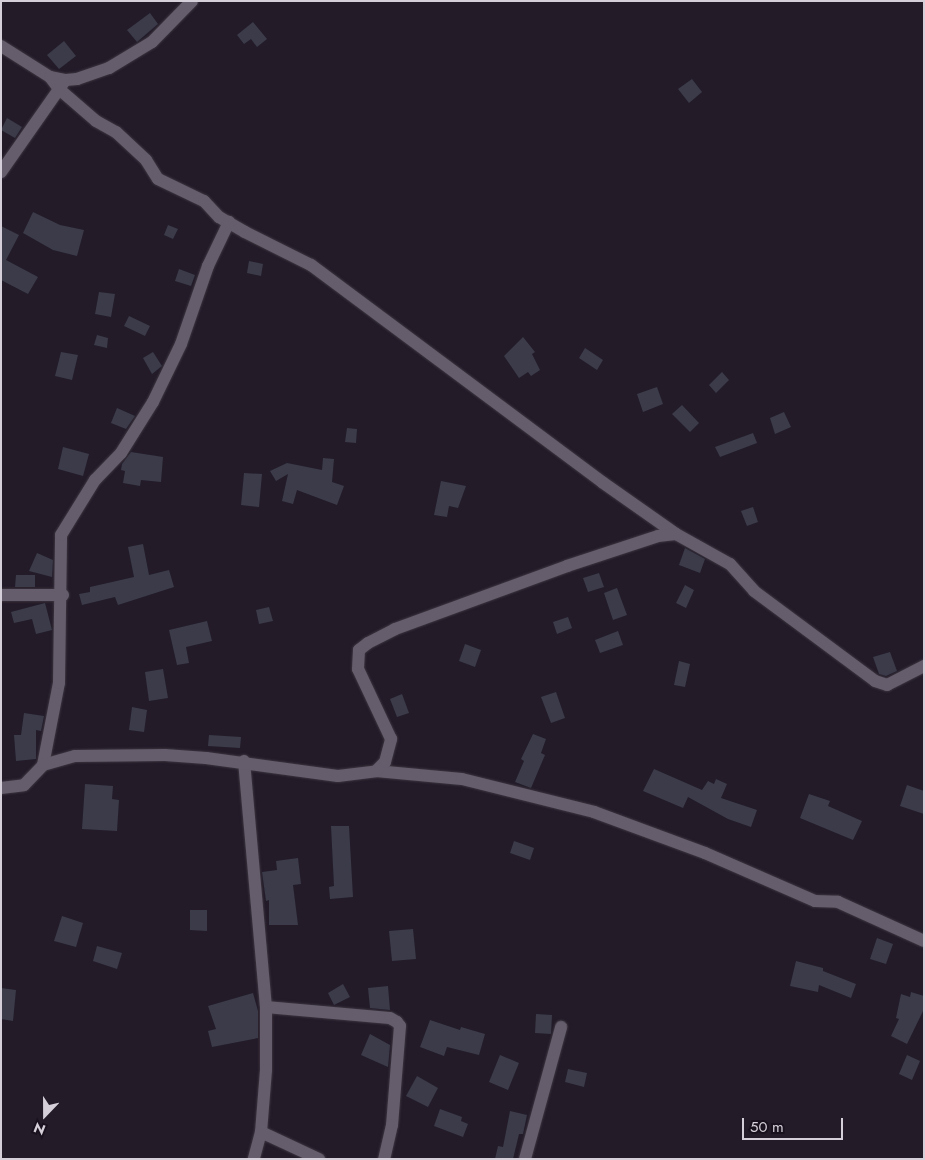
<!DOCTYPE html>
<style>
body{margin:0}
#map{position:relative;width:925px;height:1160px;overflow:hidden;background:#231b28;font-family:Jost,sans-serif}
div>[style]{position:absolute}
[style*='--x']{left:calc(var(--x)*1px);top:calc(var(--y)*1px);width:calc(var(--w)*1px);rotate:calc(var(--a)*1deg)}
.building>*{inset:0;background:#3b3b4a}
.roads{filter:drop-shadow(0 0 1px #3c3640) drop-shadow(0 0 1px #3c3640)}
.minor>*{height:12px;margin:-6px;padding:0 6px;transform-origin:6px;border-radius:6px;background:#655d6c}
span{translate:-50% -50%;white-space:nowrap;text-align:center;line-height:1.15;-webkit-text-stroke:5px #19121e;paint-order:stroke}
.frame{position:absolute;inset:0;border:2px solid #d4cfd8;pointer-events:none}
.north{position:absolute;left:20px;top:1090px;width:50px;height:50px;-webkit-text-stroke:4px #19121e;paint-order:stroke;rotate:202deg;font-size:14px;font-weight:700;line-height:20px;text-align:center;color:#d4cfd8}
.north::after{content:'';display:block;margin:auto;width:18px;height:22px;background:#d4cfd8;clip-path:polygon(50% 0,100% 100%,50% 72%,0 100%)}
.scale{position:absolute;left:742px;top:1118px;width:101px;height:22px;box-sizing:border-box;border:2px solid #d4cfd8;border-top:0;padding-left:6px;font-size:15px;line-height:18px;white-space:nowrap;color:#d4cfd8;-webkit-text-stroke:4px #19121e;paint-order:stroke}
</style>
<div id="map">
<div class="building">
<i style="clip-path:polygon(150px 13px,158px 24px,137px 42px,127px 30px)"></i>
<i style="clip-path:polygon(253px 22px,267px 39px,257px 47px,251px 39px,244px 44px,237px 35px)"></i>
<i style="clip-path:polygon(64px 41px,76px 56px,59px 69px,47px 55px)"></i>
<i style="clip-path:polygon(692px 79px,702px 92px,689px 103px,678px 89px)"></i>
<i style="clip-path:polygon(7px 118px,22px 127px,15px 138px,1px 130px)"></i>
<i style="clip-path:polygon(33px 212px,60px 225px,84px 230px,77px 256px,53px 250px,23px 233px)"></i>
<i style="clip-path:polygon(168px 225px,178px 229px,173px 239px,164px 235px)"></i>
<i style="clip-path:polygon(1px 226px,19px 235px,6px 260px,38px 277px,28px 294px,1px 280px)"></i>
<i style="clip-path:polygon(249px 261px,263px 264px,261px 276px,247px 273px)"></i>
<i style="clip-path:polygon(179px 269px,195px 275px,191px 286px,175px 281px)"></i>
<i style="clip-path:polygon(99px 292px,115px 294px,111px 317px,95px 314px)"></i>
<i style="clip-path:polygon(129px 316px,150px 326px,145px 336px,124px 326px)"></i>
<i style="clip-path:polygon(97px 335px,108px 338px,107px 348px,94px 345px)"></i>
<i style="clip-path:polygon(523px 337px,535px 352px,532px 354px,540px 370px,531px 376px,528px 372px,519px 378px,504px 356px)"></i>
<i style="clip-path:polygon(585px 348px,603px 360px,597px 370px,579px 358px)"></i>
<i style="clip-path:polygon(61px 352px,78px 355px,72px 380px,55px 376px)"></i>
<i style="clip-path:polygon(153px 352px,162px 366px,152px 374px,143px 358px)"></i>
<i style="clip-path:polygon(722px 372px,729px 380px,716px 393px,709px 385px)"></i>
<i style="clip-path:polygon(657px 387px,663px 404px,643px 412px,637px 394px)"></i>
<i style="clip-path:polygon(682px 405px,699px 423px,690px 432px,672px 414px)"></i>
<i style="clip-path:polygon(117px 408px,135px 416px,126px 429px,111px 423px)"></i>
<i style="clip-path:polygon(784px 412px,791px 427px,775px 434px,770px 418px)"></i>
<i style="clip-path:polygon(347px 428px,357px 429px,356px 443px,345px 442px)"></i>
<i style="clip-path:polygon(753px 433px,757px 443px,720px 457px,715px 447px)"></i>
<i style="clip-path:polygon(63px 447px,89px 454px,83px 476px,58px 469px)"></i>
<i style="clip-path:polygon(131px 452px,163px 457px,161px 482px,141px 480px,140px 486px,123px 483px,125px 471px,121px 470px,122px 464px)"></i>
<i style="clip-path:polygon(323px 458px,334px 459px,332px 482px,344px 486px,337px 505px,297px 490px,293px 504px,282px 501px,288px 474px,276px 481px,270px 471px,287px 463px,322px 470px)"></i>
<i style="clip-path:polygon(244px 473px,262px 474px,259px 507px,241px 505px)"></i>
<i style="clip-path:polygon(441px 481px,466px 486px,458px 508px,449px 506px,447px 517px,434px 515px)"></i>
<i style="clip-path:polygon(753px 507px,758px 522px,747px 526px,741px 511px)"></i>
<i style="clip-path:polygon(143px 544px,149px 575px,169px 570px,174px 587px,118px 605px,115px 597px,82px 605px,79px 594px,90px 592px,90px 587px,134px 577px,128px 547px)"></i>
<i style="clip-path:polygon(685px 548px,705px 559px,700px 573px,679px 565px)"></i>
<i style="clip-path:polygon(37px 553px,53px 560px,52px 577px,29px 571px)"></i>
<i style="clip-path:polygon(599px 573px,604px 587px,588px 592px,583px 578px)"></i>
<i style="clip-path:polygon(16px 575px,35px 575px,35px 587px,15px 587px)"></i>
<i style="clip-path:polygon(685px 585px,694px 590px,686px 608px,676px 603px)"></i>
<i style="clip-path:polygon(617px 588px,627px 615px,613px 620px,604px 593px)"></i>
<i style="clip-path:polygon(45px 603px,52px 630px,36px 634px,32px 619px,14px 623px,11px 612px)"></i>
<i style="clip-path:polygon(269px 607px,273px 621px,259px 624px,256px 610px)"></i>
<i style="clip-path:polygon(568px 617px,572px 628px,557px 634px,553px 622px)"></i>
<i style="clip-path:polygon(207px 621px,212px 641px,186px 647px,189px 663px,177px 665px,169px 630px)"></i>
<i style="clip-path:polygon(618px 631px,623px 645px,600px 653px,595px 640px)"></i>
<i style="clip-path:polygon(465px 644px,481px 650px,475px 667px,459px 661px)"></i>
<i style="clip-path:polygon(890px 652px,897px 671px,886px 676px,879px 674px,873px 657px)"></i>
<i style="clip-path:polygon(679px 661px,690px 664px,685px 687px,674px 685px)"></i>
<i style="clip-path:polygon(163px 669px,168px 698px,149px 701px,145px 672px)"></i>
<i style="clip-path:polygon(556px 692px,565px 718px,551px 723px,541px 697px)"></i>
<i style="clip-path:polygon(402px 694px,409px 713px,397px 717px,390px 699px)"></i>
<i style="clip-path:polygon(132px 707px,147px 710px,144px 732px,129px 730px)"></i>
<i style="clip-path:polygon(24px 713px,44px 716px,41px 731px,36px 730px,36px 759px,16px 761px,14px 735px,21px 735px)"></i>
<i style="clip-path:polygon(533px 734px,546px 739px,541px 753px,545px 755px,531px 788px,515px 782px,524px 761px,521px 759px)"></i>
<i style="clip-path:polygon(209px 735px,241px 737px,240px 748px,208px 746px)"></i>
<i style="clip-path:polygon(654px 769px,702px 790px,708px 781px,714px 784px,716px 779px,727px 784px,721px 798px,757px 810px,751px 827px,728px 819px,688px 797px,683px 808px,643px 791px)"></i>
<i style="clip-path:polygon(85px 784px,113px 786px,112px 799px,119px 800px,117px 831px,82px 829px)"></i>
<i style="clip-path:polygon(907px 785px,924px 791px,924px 814px,900px 806px)"></i>
<i style="clip-path:polygon(809px 794px,830px 801px,828px 806px,862px 821px,853px 840px,800px 818px)"></i>
<i style="clip-path:polygon(331px 826px,349px 826px,353px 897px,330px 899px,329px 887px,334px 886px)"></i>
<i style="clip-path:polygon(514px 841px,534px 848px,530px 860px,510px 853px)"></i>
<i style="clip-path:polygon(298px 858px,301px 884px,293px 885px,298px 925px,269px 925px,269px 900px,266px 901px,262px 872px,277px 870px,276px 861px)"></i>
<i style="clip-path:polygon(190px 910px,207px 910px,207px 931px,190px 930px)"></i>
<i style="clip-path:polygon(62px 916px,83px 923px,76px 947px,54px 941px)"></i>
<i style="clip-path:polygon(413px 929px,416px 959px,392px 961px,389px 931px)"></i>
<i style="clip-path:polygon(877px 938px,893px 944px,886px 964px,870px 959px)"></i>
<i style="clip-path:polygon(97px 946px,122px 953px,117px 969px,93px 961px)"></i>
<i style="clip-path:polygon(796px 961px,823px 968px,823px 971px,856px 984px,851px 998px,819px 985px,818px 992px,790px 986px)"></i>
<i style="clip-path:polygon(343px 984px,350px 997px,334px 1005px,328px 993px)"></i>
<i style="clip-path:polygon(388px 986px,390px 1010px,370px 1008px,368px 988px)"></i>
<i style="clip-path:polygon(1px 988px,16px 990px,13px 1021px,1px 1019px)"></i>
<i style="clip-path:polygon(911px 992px,924px 996px,924px 1009px,907px 1044px,891px 1036px,899px 1019px,896px 1018px,901px 994px,910px 997px)"></i>
<i style="clip-path:polygon(253px 993px,258px 1011px,258px 1038px,212px 1047px,208px 1031px,216px 1029px,208px 1006px)"></i>
<i style="clip-path:polygon(536px 1014px,552px 1015px,551px 1034px,535px 1033px)"></i>
<i style="clip-path:polygon(430px 1020px,460px 1030px,461px 1027px,485px 1034px,479px 1055px,447px 1047px,444px 1056px,420px 1047px)"></i>
<i style="clip-path:polygon(370px 1034px,390px 1045px,388px 1067px,361px 1055px)"></i>
<i style="clip-path:polygon(500px 1055px,519px 1063px,508px 1090px,489px 1082px)"></i>
<i style="clip-path:polygon(907px 1055px,920px 1061px,912px 1080px,899px 1074px)"></i>
<i style="clip-path:polygon(568px 1069px,587px 1073px,584px 1087px,565px 1082px)"></i>
<i style="clip-path:polygon(417px 1076px,438px 1088px,428px 1107px,406px 1096px)"></i>
<i style="clip-path:polygon(440px 1109px,462px 1117px,461px 1121px,468px 1124px,463px 1137px,434px 1126px)"></i>
<i style="clip-path:polygon(510px 1111px,527px 1115px,523px 1134px,519px 1134px,513px 1159px,495px 1159px,498px 1146px,503px 1147px)"></i>
</div>
<div class="roads">
<div class="minor">
<i style="--x:1;--y:46;--w:58;--a:32.3"></i>
<i style="--x:50;--y:77;--w:16;--a:11"></i>
<i style="--x:66;--y:80;--w:11;--a:-5"></i>
<i style="--x:77;--y:79;--w:34;--a:-19"></i>
<i style="--x:109;--y:68;--w:50;--a:-31.2"></i>
<i style="--x:152;--y:42;--w:57;--a:-45.7"></i>
<i style="--x:50;--y:77;--w:15;--a:53"></i>
<i style="--x:59;--y:89;--w:49;--a:40.9"></i>
<i style="--x:96;--y:121;--w:23;--a:29"></i>
<i style="--x:116;--y:132;--w:41;--a:43"></i>
<i style="--x:146;--y:160;--w:22;--a:58"></i>
<i style="--x:158;--y:179;--w:51;--a:25.6"></i>
<i style="--x:204;--y:201;--w:22;--a:47"></i>
<i style="--x:219;--y:217;--w:30;--a:30"></i>
<i style="--x:245;--y:232;--w:74;--a:26.6"></i>
<i style="--x:311;--y:265;--w:363;--a:36.7"></i>
<i style="--x:602;--y:482;--w:90;--a:35.1"></i>
<i style="--x:676;--y:534;--w:62;--a:29.1"></i>
<i style="--x:730;--y:564;--w:36;--a:48"></i>
<i style="--x:754;--y:591;--w:151;--a:36.6"></i>
<i style="--x:875;--y:681;--w:13;--a:18"></i>
<i style="--x:887;--y:685;--w:42;--a:-27.2"></i>
<i style="--x:1;--y:172;--w:110;--a:-55"></i>
<i style="--x:1;--y:595;--w:62;--a:0"></i>
<i style="--x:244;--y:761;--w:247;--a:84.9"></i>
<i style="--x:266;--y:1007;--w:63;--a:90"></i>
<i style="--x:266;--y:1070;--w:62;--a:94.6"></i>
<i style="--x:261;--y:1132;--w:28;--a:105"></i>
<i style="--x:43;--y:765;--w:84;--a:-79"></i>
<i style="--x:59;--y:683;--w:148;--a:-89.2"></i>
<i style="--x:61;--y:535;--w:65;--a:-58.3"></i>
<i style="--x:95;--y:480;--w:37;--a:-46"></i>
<i style="--x:121;--y:453;--w:60;--a:-57.9"></i>
<i style="--x:153;--y:402;--w:64;--a:-64.2"></i>
<i style="--x:181;--y:344;--w:83;--a:-70.9"></i>
<i style="--x:208;--y:266;--w:49;--a:-64.5"></i>
<i style="--x:376;--y:771;--w:86;--a:5.3"></i>
<i style="--x:462;--y:779;--w:136;--a:14"></i>
<i style="--x:594;--y:812;--w:118;--a:20.3"></i>
<i style="--x:705;--y:853;--w:120;--a:23.6"></i>
<i style="--x:815;--y:901;--w:23;--a:2"></i>
<i style="--x:838;--y:902;--w:94;--a:24.4"></i>
<i style="--x:1;--y:788;--w:23;--a:-7"></i>
<i style="--x:24;--y:785;--w:28;--a:-46"></i>
<i style="--x:43;--y:765;--w:33;--a:-16"></i>
<i style="--x:75;--y:756;--w:90;--a:-0.6"></i>
<i style="--x:165;--y:755;--w:41;--a:4.2"></i>
<i style="--x:206;--y:758;--w:133;--a:7.8"></i>
<i style="--x:338;--y:776;--w:38;--a:-7"></i>
<i style="--x:376;--y:771;--w:13;--a:-45"></i>
<i style="--x:385;--y:762;--w:24;--a:-75"></i>
<i style="--x:391;--y:739;--w:77;--a:-115.2"></i>
<i style="--x:358;--y:669;--w:19;--a:-87"></i>
<i style="--x:359;--y:650;--w:11;--a:-38"></i>
<i style="--x:368;--y:643;--w:30;--a:-27"></i>
<i style="--x:395;--y:629;--w:183;--a:-20.1"></i>
<i style="--x:567;--y:566;--w:96;--a:-18.2"></i>
<i style="--x:658;--y:536;--w:18;--a:-6"></i>
<i style="--x:266;--y:1007;--w:124;--a:5.1"></i>
<i style="--x:390;--y:1018;--w:8;--a:30"></i>
<i style="--x:397;--y:1022;--w:5;--a:53"></i>
<i style="--x:400;--y:1026;--w:99;--a:94.6"></i>
<i style="--x:392;--y:1125;--w:35;--a:103"></i>
<i style="--x:261;--y:1132;--w:64;--a:25"></i>
<i style="--x:525;--y:1159;--w:137;--a:-74.7"></i>
</div>
</div>
<div class="frame"></div>
<div class="north">N</div>
<div class="scale">50 m</div>
</div>
